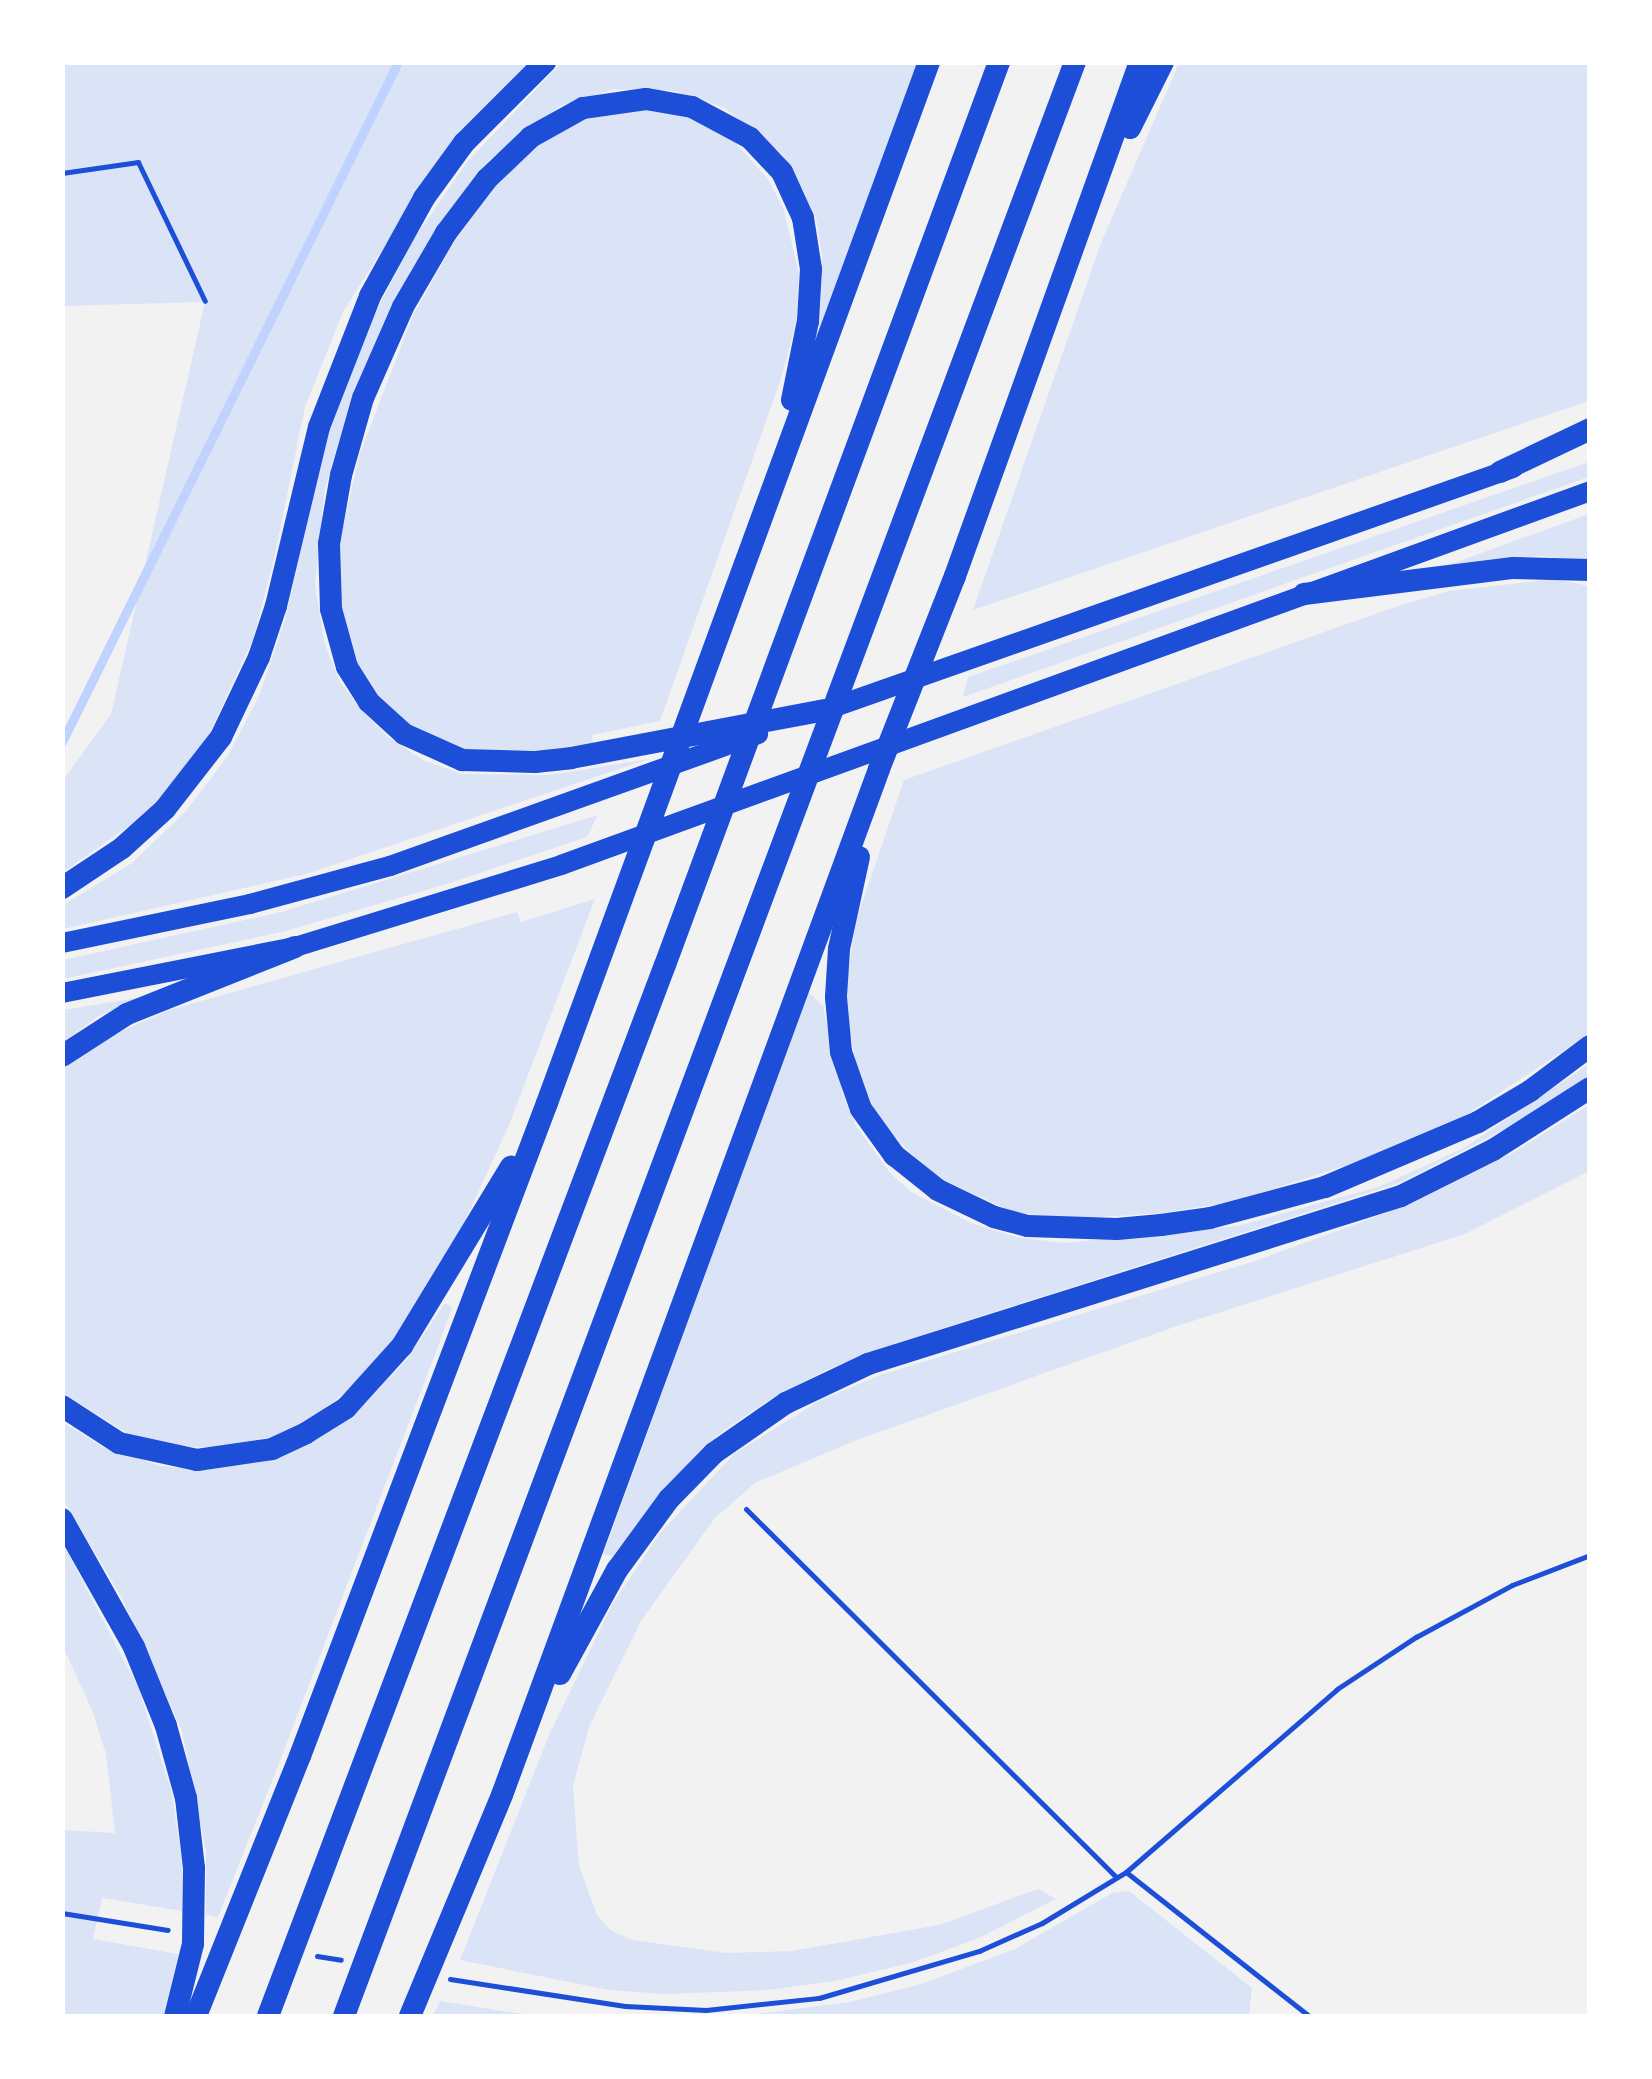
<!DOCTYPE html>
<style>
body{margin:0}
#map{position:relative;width:1652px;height:2079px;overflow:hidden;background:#f2f2f2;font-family:"Fira Sans Condensed",sans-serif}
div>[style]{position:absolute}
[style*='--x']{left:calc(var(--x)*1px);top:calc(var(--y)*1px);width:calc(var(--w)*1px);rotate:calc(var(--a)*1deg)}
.green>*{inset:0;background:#dbe4f7}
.stream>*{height:9px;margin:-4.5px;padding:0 4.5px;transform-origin:4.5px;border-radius:4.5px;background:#bfd3fe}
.path>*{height:5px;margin:-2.5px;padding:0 2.5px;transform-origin:2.5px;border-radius:2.5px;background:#1d4ed8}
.trunk>*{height:20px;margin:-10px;padding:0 10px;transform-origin:10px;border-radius:10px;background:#1d4ed8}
.motorway>*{height:22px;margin:-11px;padding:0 11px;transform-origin:11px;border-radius:11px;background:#1d4ed8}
span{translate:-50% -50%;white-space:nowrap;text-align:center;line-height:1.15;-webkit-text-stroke:9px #fff;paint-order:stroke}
.frame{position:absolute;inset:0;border:65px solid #fff;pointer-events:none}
</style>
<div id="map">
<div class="green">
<i style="clip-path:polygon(63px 63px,529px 63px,438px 161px,343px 312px,305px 407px,274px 559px,253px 639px,205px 743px,172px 787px,135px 822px,63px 872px,63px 780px,111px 714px,205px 302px,63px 306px)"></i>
<i style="clip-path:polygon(561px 63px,920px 63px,809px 368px,821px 300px,822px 256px,816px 218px,782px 154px,725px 108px,675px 91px,614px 89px,560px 106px,489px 160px,411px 270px,351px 400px,325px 488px,315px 585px,325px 645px,340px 682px,362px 711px,388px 737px,423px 760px,462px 774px,550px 775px,649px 759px,306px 874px,63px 929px,63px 905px,132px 863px,186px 811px,227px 757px,259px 696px,285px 620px,328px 435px,373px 317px,414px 239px,467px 162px)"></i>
<i style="clip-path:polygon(1179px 63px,1589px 63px,1589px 401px,973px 610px,1101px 243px)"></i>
<i style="clip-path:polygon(645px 109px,689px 117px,732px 139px,768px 179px,784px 210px,799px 274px,797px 319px,782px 376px,660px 721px,592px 735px,593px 748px,479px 752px,454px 747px,404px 722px,385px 705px,353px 656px,339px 603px,340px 541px,359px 456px,413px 315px,455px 241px,498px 182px,542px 143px,584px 119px)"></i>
<i style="clip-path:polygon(1589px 462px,1589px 477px,963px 697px,968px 677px)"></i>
<i style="clip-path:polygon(1589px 514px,1589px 562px,1540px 556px,1443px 567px)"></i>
<i style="clip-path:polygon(1554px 579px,1589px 586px,1589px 1032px,1580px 1040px,1461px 1118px,1376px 1156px,1232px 1202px,1162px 1213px,1070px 1219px,1013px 1212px,931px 1174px,881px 1122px,858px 1077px,849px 1027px,847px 978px,856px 921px,904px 780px,1398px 606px,1449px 591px)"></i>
<i style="clip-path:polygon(598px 815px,587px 837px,450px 883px,286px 931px,63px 979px,63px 960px,281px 912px)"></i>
<i style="clip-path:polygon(595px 899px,509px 1125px,459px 1234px,400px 1332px,357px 1382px,316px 1416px,272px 1437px,218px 1447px,184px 1447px,132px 1436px,63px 1393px,62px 1071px,67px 1066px,104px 1039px,169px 1010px,517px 912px,521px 922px)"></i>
<i style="clip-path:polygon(808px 992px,823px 1006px,843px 1095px,856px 1126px,891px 1174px,913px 1193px,971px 1223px,1016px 1237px,1064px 1243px,1238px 1226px,1378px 1187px,1464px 1148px,1589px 1064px,1589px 1075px,1517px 1123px,1399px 1183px,899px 1342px,826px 1370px,764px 1403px,719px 1434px,664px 1488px,613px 1556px,603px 1555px)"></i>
<i style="clip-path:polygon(142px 997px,97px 1017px,63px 1042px,63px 1010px)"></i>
<i style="clip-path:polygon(1589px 1105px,1589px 1171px,1465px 1234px,1177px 1326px,857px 1440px,755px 1483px,715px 1518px,641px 1621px,589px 1727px,573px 1786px,579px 1866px,597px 1915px,610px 1930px,633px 1940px,726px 1953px,792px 1951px,939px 1925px,1038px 1889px,1056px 1899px,979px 1938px,914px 1962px,835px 1981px,768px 1990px,665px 1994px,609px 1990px,460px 1960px,549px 1735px,613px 1603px,660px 1533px,734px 1454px,819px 1401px,880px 1375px,1255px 1261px,1386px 1213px,1513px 1153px)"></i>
<i style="clip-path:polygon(445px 1303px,452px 1307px,439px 1344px,278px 1766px,218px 1917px,206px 1915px,206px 1851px,182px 1731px,122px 1598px,63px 1499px,62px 1422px,103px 1447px,161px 1466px,206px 1470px,275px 1459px,320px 1437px,364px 1405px,407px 1359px)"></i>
<i style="clip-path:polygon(62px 1542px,138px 1687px,172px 1793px,182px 1864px,182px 1911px,102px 1898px,93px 1939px,178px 1954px,163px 2016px,63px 2016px,63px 1830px,115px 1833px,106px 1754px,92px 1710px,63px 1647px)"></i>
<i style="clip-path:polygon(1129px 1891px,1252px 1988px,1249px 2016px,741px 2016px,850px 2002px,921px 1984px,1015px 1949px,1112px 1893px)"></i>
<i style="clip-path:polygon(440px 2001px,534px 2016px,433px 2016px)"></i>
</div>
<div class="stream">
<i style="--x:62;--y:742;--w:758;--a:-63.71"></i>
</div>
<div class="path">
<i style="--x:62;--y:173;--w:77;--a:-8.2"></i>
<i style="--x:138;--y:162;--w:154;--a:64.3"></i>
<i style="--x:746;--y:1509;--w:522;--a:44.84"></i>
<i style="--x:1126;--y:1872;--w:233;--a:38.2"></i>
<i style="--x:62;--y:1913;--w:107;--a:9.1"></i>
<i style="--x:317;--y:1956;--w:24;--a:9"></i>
<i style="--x:450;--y:1979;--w:177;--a:8.8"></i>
<i style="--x:625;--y:2006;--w:81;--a:2.8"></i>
<i style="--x:706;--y:2010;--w:114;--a:-6.1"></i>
<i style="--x:819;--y:1998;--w:167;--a:-16.4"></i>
<i style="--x:979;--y:1951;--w:69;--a:-24"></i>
<i style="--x:1042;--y:1923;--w:98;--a:-31.3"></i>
<i style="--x:1126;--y:1872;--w:279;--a:-40.9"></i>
<i style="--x:1337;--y:1689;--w:95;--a:-33.4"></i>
<i style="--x:1416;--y:1637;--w:109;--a:-28.4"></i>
<i style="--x:1512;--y:1585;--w:84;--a:-21"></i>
</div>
<div class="trunk">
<i style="--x:823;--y:711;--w:732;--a:-19.4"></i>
<i style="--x:62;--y:943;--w:192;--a:-11.7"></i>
<i style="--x:250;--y:904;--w:145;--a:-15.2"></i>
<i style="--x:390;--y:866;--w:391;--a:-19.7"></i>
<i style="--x:62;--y:993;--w:237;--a:-11.2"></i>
<i style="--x:295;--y:947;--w:278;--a:-17.1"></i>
<i style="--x:561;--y:865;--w:1095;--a:-19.97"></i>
</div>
<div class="motorway">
<i style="--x:1130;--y:128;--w:74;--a:-63.4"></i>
<i style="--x:792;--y:400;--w:81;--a:-78.6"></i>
<i style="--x:808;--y:321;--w:52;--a:-86.7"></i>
<i style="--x:811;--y:269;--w:52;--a:-98.9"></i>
<i style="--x:803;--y:218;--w:51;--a:-114.5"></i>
<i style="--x:782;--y:172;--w:47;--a:-133.3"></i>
<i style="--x:750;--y:138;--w:66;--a:-151.9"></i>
<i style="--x:692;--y:107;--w:47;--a:-170.1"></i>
<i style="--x:646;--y:99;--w:64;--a:171.9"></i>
<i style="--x:583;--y:108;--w:60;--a:150.9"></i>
<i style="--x:531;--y:137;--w:61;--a:136.3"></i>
<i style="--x:487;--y:179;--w:68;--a:127.2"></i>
<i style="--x:446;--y:233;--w:86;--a:120.2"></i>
<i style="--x:403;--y:307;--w:99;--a:113.7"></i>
<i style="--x:363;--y:398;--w:80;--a:105.9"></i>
<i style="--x:341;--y:475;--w:70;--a:99.9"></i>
<i style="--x:329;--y:544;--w:65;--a:88.2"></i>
<i style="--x:331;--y:609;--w:60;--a:74.6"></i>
<i style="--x:347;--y:667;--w:41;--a:57.8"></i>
<i style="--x:369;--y:702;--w:47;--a:42.4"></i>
<i style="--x:404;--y:734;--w:64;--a:24.1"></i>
<i style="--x:462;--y:760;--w:73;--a:1.6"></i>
<i style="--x:535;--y:762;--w:36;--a:-6"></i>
<i style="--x:571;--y:758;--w:258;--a:-10.7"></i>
<i style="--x:1500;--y:472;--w:100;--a:-25.5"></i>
<i style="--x:1304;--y:594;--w:211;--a:-7.1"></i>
<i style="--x:1513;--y:568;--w:77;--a:1.5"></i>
<i style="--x:859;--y:857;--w:94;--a:102.3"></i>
<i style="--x:839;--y:949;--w:48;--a:93.6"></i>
<i style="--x:836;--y:997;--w:55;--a:84.8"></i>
<i style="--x:841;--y:1052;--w:60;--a:70.7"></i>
<i style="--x:861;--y:1109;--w:57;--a:54.3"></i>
<i style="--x:894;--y:1155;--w:56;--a:38.5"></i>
<i style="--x:938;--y:1190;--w:62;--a:25.7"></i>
<i style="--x:994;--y:1217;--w:35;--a:15"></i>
<i style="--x:1028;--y:1226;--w:89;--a:1.9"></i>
<i style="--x:1117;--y:1229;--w:44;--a:-5.2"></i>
<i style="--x:1161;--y:1225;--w:49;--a:-8.1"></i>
<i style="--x:1210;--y:1218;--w:119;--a:-15.1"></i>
<i style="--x:1325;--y:1187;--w:166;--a:-23"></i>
<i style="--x:1478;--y:1122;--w:61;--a:-30.8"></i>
<i style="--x:1530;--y:1091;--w:75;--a:-36.9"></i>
<i style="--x:62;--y:888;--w:72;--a:-33.7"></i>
<i style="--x:122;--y:848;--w:58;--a:-42.2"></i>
<i style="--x:165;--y:809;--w:91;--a:-52.1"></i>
<i style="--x:221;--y:737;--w:89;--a:-64.6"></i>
<i style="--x:259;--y:657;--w:54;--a:-71.6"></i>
<i style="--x:276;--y:606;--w:184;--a:-76.5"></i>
<i style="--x:319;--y:427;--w:141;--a:-68.7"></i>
<i style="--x:370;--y:296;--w:112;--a:-61.1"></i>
<i style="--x:424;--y:198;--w:68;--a:-54"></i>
<i style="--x:464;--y:143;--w:115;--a:-45"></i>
<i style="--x:62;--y:1056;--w:77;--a:-32.9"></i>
<i style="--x:127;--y:1014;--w:181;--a:-21.7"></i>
<i style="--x:62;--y:1406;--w:68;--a:33"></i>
<i style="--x:119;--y:1443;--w:80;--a:12.3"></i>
<i style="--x:197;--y:1460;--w:76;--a:-8.3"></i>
<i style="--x:272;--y:1449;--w:38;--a:-25"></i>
<i style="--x:306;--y:1433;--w:47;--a:-32"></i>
<i style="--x:346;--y:1408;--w:84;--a:-47.9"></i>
<i style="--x:402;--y:1346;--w:210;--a:-58.7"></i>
<i style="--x:62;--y:1519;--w:147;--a:60.6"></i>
<i style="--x:134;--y:1647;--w:85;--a:67.9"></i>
<i style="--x:166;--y:1726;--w:75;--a:74.5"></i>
<i style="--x:186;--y:1798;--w:70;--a:83.5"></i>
<i style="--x:194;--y:1868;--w:76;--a:90.8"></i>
<i style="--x:193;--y:1944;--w:74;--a:104"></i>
<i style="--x:560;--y:1674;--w:119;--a:-61.3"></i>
<i style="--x:617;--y:1570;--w:88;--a:-53.8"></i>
<i style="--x:669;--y:1499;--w:64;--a:-45.6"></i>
<i style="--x:714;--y:1453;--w:88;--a:-34.8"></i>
<i style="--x:786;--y:1403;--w:91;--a:-25.4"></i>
<i style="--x:868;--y:1364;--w:559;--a:-17.49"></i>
<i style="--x:1401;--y:1196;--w:103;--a:-26.6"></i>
<i style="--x:1493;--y:1150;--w:115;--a:-32.6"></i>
<i style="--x:196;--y:2016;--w:280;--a:-68.2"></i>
<i style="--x:300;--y:1756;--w:698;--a:-69.28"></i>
<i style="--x:547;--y:1103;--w:1109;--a:-69.85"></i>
<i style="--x:268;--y:2016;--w:1123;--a:-69.31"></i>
<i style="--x:665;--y:965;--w:963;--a:-69.7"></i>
<i style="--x:344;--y:2016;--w:2086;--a:-69.49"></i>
<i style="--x:410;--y:2016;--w:239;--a:-67.4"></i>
<i style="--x:502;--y:1795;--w:1093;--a:-69.82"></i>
<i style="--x:879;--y:769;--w:207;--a:-68.5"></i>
<i style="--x:955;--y:576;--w:546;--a:-70.21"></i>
</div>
<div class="frame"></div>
</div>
